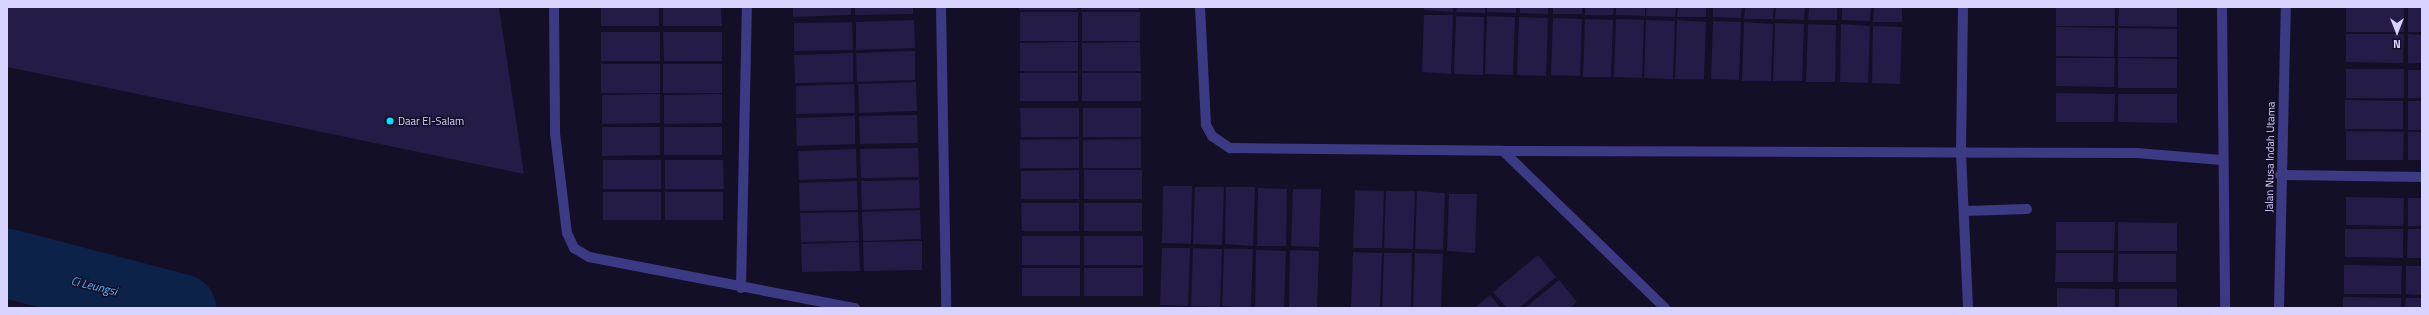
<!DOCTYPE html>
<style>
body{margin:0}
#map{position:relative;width:2429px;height:315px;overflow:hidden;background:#130f26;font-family:"Titillium Web",sans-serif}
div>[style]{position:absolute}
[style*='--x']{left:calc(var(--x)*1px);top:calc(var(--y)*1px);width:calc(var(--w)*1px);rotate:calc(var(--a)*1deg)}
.river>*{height:69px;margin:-34.5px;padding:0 34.5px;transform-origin:34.5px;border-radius:34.5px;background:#0c2248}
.building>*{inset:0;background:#241b47}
.minor>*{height:10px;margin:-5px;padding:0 5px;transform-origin:5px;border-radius:5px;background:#3d3a85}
.dots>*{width:11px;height:11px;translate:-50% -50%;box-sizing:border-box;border:2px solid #130f26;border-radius:50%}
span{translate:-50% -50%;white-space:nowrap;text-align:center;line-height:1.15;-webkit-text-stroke:3px #130f26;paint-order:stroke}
.poi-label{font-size:11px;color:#d9d4ff}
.left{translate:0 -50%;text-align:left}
.street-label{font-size:11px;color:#d9d4ff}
.water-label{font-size:12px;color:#62b6ff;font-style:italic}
.frame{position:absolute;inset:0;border:8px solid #d9d4ff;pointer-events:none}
.north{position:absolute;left:2377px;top:12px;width:40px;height:40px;-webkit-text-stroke:3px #130f26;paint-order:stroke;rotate:180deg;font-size:11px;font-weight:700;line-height:16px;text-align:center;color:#d9d4ff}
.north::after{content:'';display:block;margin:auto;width:14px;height:18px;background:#d9d4ff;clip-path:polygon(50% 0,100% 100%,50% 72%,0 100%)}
</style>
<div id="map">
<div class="river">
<i style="--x:7;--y:263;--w:180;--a:14.5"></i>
</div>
<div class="building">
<i style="clip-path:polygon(7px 7px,499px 7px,524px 174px,7px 67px)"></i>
<i style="clip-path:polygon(601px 7px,659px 7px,659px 26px,601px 26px)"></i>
<i style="clip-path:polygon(663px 7px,721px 7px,722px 26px,663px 26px)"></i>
<i style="clip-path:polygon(793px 7px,851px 7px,851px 15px,793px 17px)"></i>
<i style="clip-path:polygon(855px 7px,913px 7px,913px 14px,855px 15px)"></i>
<i style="clip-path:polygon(1019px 7px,1077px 7px,1077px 10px,1019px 10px)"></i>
<i style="clip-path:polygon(1081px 7px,1139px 7px,1139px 10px,1081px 10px)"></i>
<i style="clip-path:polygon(1424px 7px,1453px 7px,1453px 12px,1424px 10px)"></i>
<i style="clip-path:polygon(1457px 7px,1485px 7px,1485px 13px,1456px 12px)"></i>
<i style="clip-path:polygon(1487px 7px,1516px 7px,1516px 13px,1487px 12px)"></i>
<i style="clip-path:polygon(1520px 7px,1548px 7px,1548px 14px,1520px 13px)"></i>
<i style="clip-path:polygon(1553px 7px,1582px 7px,1582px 14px,1553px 14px)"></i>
<i style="clip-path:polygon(1585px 7px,1614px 7px,1613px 15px,1585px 15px)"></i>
<i style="clip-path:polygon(1616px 7px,1645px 7px,1645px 16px,1616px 15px)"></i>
<i style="clip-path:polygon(1647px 7px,1676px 7px,1675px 17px,1646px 16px)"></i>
<i style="clip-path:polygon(1678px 7px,1706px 7px,1706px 17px,1677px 17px)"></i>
<i style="clip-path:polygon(1713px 7px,1742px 7px,1741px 18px,1713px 17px)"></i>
<i style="clip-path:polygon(1745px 7px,1774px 7px,1773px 19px,1744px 19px)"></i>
<i style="clip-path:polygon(1776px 7px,1805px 7px,1804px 20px,1775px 19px)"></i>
<i style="clip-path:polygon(1809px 7px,1837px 7px,1837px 20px,1808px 20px)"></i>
<i style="clip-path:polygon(1842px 7px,1871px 7px,1870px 21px,1842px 20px)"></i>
<i style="clip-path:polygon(1874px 7px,1902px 7px,1902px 22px,1873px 22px)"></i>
<i style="clip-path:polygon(2056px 7px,2115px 7px,2115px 26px,2056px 26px)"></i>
<i style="clip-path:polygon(2119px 7px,2177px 7px,2177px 27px,2118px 26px)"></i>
<i style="clip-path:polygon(2346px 7px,2404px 7px,2404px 32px,2346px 32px)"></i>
<i style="clip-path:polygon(2408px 7px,2422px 7px,2422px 32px,2408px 32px)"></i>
<i style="clip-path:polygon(1020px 12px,1078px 12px,1078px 41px,1020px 41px)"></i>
<i style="clip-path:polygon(1082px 12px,1140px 12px,1140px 41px,1082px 41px)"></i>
<i style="clip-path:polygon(1424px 15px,1453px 15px,1451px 74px,1422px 72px)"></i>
<i style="clip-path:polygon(1456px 16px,1484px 17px,1483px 75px,1454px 74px)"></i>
<i style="clip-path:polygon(1487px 16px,1515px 17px,1513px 75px,1485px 74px)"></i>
<i style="clip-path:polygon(1519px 17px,1548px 18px,1546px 76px,1517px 75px)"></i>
<i style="clip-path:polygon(1553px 18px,1582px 19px,1580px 76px,1551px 75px)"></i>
<i style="clip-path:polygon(1585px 19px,1613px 20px,1611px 77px,1583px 77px)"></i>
<i style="clip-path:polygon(1616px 19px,1644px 20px,1642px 78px,1614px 77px)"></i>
<i style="clip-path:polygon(914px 20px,915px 48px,856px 50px,856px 22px)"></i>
<i style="clip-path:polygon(1646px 20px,1675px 21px,1673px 79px,1644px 78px)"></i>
<i style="clip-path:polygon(1677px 20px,1706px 22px,1704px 79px,1675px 79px)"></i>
<i style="clip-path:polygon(1713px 21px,1741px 22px,1739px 80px,1711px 79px)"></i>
<i style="clip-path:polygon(852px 22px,853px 50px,794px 51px,794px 23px)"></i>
<i style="clip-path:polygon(1744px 22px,1773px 24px,1771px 81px,1742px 81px)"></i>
<i style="clip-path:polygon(1775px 23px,1804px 24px,1802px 81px,1773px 81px)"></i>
<i style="clip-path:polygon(1808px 24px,1836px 25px,1835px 82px,1806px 82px)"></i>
<i style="clip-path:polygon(1841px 24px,1870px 26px,1868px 83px,1840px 82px)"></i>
<i style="clip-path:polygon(1873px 26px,1902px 27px,1900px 84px,1872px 83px)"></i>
<i style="clip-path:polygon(2056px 27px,2115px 28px,2114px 57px,2056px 56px)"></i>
<i style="clip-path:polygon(2118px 28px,2177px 29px,2177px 57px,2118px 57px)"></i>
<i style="clip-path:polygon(601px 32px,660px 32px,660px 61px,601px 61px)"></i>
<i style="clip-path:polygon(663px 32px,722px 32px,722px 61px,664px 61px)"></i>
<i style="clip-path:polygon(2346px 34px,2404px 34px,2403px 63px,2346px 62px)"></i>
<i style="clip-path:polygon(2408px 34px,2422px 35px,2422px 63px,2408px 63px)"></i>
<i style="clip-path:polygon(1078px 42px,1078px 71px,1020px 71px,1020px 43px)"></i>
<i style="clip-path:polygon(1140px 42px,1141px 71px,1082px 71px,1082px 43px)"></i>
<i style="clip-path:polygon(915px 51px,915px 80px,857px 82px,856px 53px)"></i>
<i style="clip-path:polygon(853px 53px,853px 82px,795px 83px,794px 55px)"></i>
<i style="clip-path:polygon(2056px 58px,2115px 58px,2114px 87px,2056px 86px)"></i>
<i style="clip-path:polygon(2118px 58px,2177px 59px,2177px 88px,2118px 88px)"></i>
<i style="clip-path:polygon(601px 64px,660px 64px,660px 93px,601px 93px)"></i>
<i style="clip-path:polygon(663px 64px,722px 64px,722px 93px,663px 93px)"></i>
<i style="clip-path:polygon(2346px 69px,2404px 69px,2404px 98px,2346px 98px)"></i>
<i style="clip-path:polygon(2408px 70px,2422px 70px,2422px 98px,2408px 98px)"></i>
<i style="clip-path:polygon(1020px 73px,1078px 73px,1078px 101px,1020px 101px)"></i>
<i style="clip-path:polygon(1082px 73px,1141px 73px,1141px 101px,1082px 101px)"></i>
<i style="clip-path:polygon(916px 82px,917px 111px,859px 113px,858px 84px)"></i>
<i style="clip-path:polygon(854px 84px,855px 113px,796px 114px,796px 86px)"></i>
<i style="clip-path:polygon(2056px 93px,2115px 94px,2114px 122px,2056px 122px)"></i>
<i style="clip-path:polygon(660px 94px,660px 123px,602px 124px,602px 95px)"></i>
<i style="clip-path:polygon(722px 94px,722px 123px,664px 124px,664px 95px)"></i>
<i style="clip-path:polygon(2118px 94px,2177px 94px,2177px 123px,2118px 122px)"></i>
<i style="clip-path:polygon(2345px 100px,2403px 101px,2403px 129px,2345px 129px)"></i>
<i style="clip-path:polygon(2408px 101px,2422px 101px,2422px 130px,2408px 130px)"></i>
<i style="clip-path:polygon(1020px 108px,1079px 108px,1079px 137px,1021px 137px)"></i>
<i style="clip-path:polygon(1083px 108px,1141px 108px,1141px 137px,1083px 137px)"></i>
<i style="clip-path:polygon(917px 115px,918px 143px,860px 144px,859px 116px)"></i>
<i style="clip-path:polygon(855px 116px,855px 144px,797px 146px,796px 118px)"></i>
<i style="clip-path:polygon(602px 127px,660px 127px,660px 155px,602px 156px)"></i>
<i style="clip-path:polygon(664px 127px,722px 127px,722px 155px,664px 155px)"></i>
<i style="clip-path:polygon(2346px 131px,2404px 132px,2403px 160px,2346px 160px)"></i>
<i style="clip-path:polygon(2408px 132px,2422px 132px,2422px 160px,2408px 160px)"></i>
<i style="clip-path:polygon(1079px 139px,1079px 168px,1020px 168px,1020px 140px)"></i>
<i style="clip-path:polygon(1141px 139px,1141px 168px,1083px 168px,1083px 140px)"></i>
<i style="clip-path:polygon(918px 148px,919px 177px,861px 178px,860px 149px)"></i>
<i style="clip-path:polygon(856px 149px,857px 178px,799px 180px,798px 151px)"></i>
<i style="clip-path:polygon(603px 160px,661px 160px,661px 189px,603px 189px)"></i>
<i style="clip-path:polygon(665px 160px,723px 160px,724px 189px,665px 189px)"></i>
<i style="clip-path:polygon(1079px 170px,1079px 199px,1021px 199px,1021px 171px)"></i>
<i style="clip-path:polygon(1084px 170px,1142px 170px,1142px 199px,1084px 199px)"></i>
<i style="clip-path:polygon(919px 180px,920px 208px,862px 210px,861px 181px)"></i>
<i style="clip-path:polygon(857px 181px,858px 210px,800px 211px,799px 183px)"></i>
<i style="clip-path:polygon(1163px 186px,1192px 186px,1191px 244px,1162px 243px)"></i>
<i style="clip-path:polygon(1195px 187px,1224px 187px,1222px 245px,1193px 244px)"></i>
<i style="clip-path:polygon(1226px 187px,1255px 187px,1253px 246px,1225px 244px)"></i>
<i style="clip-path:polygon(1258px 188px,1287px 189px,1286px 246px,1257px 246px)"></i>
<i style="clip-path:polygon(1293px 189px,1321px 189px,1319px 247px,1291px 246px)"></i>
<i style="clip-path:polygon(1355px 190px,1384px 191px,1382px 248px,1353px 248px)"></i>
<i style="clip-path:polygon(1386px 191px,1415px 191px,1413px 249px,1384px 248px)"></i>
<i style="clip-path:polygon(1417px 191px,1445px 193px,1443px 250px,1415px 249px)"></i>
<i style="clip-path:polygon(603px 192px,661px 192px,661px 220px,603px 220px)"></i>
<i style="clip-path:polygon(665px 192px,723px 192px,723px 220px,665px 220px)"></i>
<i style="clip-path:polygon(1449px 194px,1477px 194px,1475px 253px,1447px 251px)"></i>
<i style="clip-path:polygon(2346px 197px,2404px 198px,2403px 226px,2346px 225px)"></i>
<i style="clip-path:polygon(2408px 198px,2422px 198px,2422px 226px,2408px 226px)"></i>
<i style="clip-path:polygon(1021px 203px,1079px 203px,1079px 231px,1022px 231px)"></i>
<i style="clip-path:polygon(1084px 203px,1142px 203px,1142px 231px,1084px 231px)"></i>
<i style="clip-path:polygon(920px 210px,921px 239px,863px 241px,862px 212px)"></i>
<i style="clip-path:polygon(858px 212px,859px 241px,801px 242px,800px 213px)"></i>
<i style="clip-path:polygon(2056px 222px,2115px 222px,2114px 250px,2056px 250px)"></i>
<i style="clip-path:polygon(2118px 222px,2177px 223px,2177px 251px,2118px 251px)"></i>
<i style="clip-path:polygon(2345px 229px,2403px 229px,2403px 258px,2345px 257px)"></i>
<i style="clip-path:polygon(2408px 229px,2422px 229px,2422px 258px,2407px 258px)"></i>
<i style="clip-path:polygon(1022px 236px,1080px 236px,1080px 265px,1022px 265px)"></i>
<i style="clip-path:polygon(1084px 236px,1143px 236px,1143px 265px,1084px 265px)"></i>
<i style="clip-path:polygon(922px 241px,922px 270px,864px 271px,863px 242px)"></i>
<i style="clip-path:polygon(859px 242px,860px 271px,802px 272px,801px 244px)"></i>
<i style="clip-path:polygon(1162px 248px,1190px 248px,1188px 306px,1160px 305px)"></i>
<i style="clip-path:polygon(1193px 248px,1222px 249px,1220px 307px,1191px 306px)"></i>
<i style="clip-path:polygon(1224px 249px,1253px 249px,1251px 308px,1222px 306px)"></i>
<i style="clip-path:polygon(1256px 250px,1286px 251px,1284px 308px,1255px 308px)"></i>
<i style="clip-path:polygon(1290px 250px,1319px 251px,1317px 308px,1289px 308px)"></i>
<i style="clip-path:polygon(1353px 252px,1382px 253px,1380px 308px,1351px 308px)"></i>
<i style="clip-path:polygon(1384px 253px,1412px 253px,1411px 308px,1382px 308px)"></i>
<i style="clip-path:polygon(1415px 253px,1443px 254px,1441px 308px,1413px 308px)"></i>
<i style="clip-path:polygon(2056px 253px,2114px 253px,2113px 282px,2055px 282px)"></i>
<i style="clip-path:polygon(2118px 254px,2176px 254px,2176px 282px,2118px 282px)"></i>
<i style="clip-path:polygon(1538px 255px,1556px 277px,1519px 308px,1507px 308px,1493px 292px)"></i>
<i style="clip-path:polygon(2344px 265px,2402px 266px,2401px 294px,2344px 294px)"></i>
<i style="clip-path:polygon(2406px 266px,2422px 266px,2422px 295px,2406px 294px)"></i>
<i style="clip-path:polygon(1022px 268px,1080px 268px,1080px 296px,1022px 296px)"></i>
<i style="clip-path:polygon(1084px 268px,1143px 268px,1143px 296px,1084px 296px)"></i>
<i style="clip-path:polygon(1559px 280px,1577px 302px,1570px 308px,1525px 308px)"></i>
<i style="clip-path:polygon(2057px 288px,2115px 289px,2115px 308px,2057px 308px)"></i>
<i style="clip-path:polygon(2119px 289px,2177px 289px,2177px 308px,2119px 308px)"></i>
<i style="clip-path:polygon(1490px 295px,1501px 308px,1474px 308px)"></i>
<i style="clip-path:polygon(2343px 297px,2401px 298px,2401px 308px,2343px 308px)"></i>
<i style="clip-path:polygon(2406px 298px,2422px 298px,2422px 308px,2405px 308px)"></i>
</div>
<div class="minor">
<i style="--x:554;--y:7;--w:126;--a:89.5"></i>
<i style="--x:555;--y:133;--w:101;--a:83.2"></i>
<i style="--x:567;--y:233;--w:17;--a:65"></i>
<i style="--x:574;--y:248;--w:17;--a:31"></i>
<i style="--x:589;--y:257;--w:271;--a:10.9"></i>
<i style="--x:941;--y:7;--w:301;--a:89"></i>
<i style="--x:1200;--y:7;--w:118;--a:87.1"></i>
<i style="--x:1206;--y:125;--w:13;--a:61"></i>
<i style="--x:1212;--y:136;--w:22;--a:34"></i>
<i style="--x:1230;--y:148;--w:273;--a:0.6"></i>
<i style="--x:1503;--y:151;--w:634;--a:0.18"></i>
<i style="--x:2137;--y:153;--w:85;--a:4.7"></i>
<i style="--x:1963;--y:7;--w:146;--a:90.8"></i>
<i style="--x:1961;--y:153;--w:155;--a:87.4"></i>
<i style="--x:2222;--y:7;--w:301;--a:89.4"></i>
<i style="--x:1503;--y:151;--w:226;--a:44.1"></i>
<i style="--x:2280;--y:175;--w:142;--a:0.8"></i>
<i style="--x:1965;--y:211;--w:62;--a:-1.8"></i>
<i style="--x:741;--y:288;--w:281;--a:-88.8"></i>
<i style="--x:2279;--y:308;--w:301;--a:-88.7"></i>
</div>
<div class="dots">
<i style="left:390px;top:121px;background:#00e5ff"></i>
</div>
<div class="poi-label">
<span class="left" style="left:398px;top:121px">Daar El-Salam</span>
</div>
<div class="street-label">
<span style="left:2270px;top:157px;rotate:-89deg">Jalan Nusa Indah Utama</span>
</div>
<div class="water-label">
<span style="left:94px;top:286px;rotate:14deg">Ci Leungsi</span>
</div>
<div class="frame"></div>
<div class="north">N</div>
</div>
